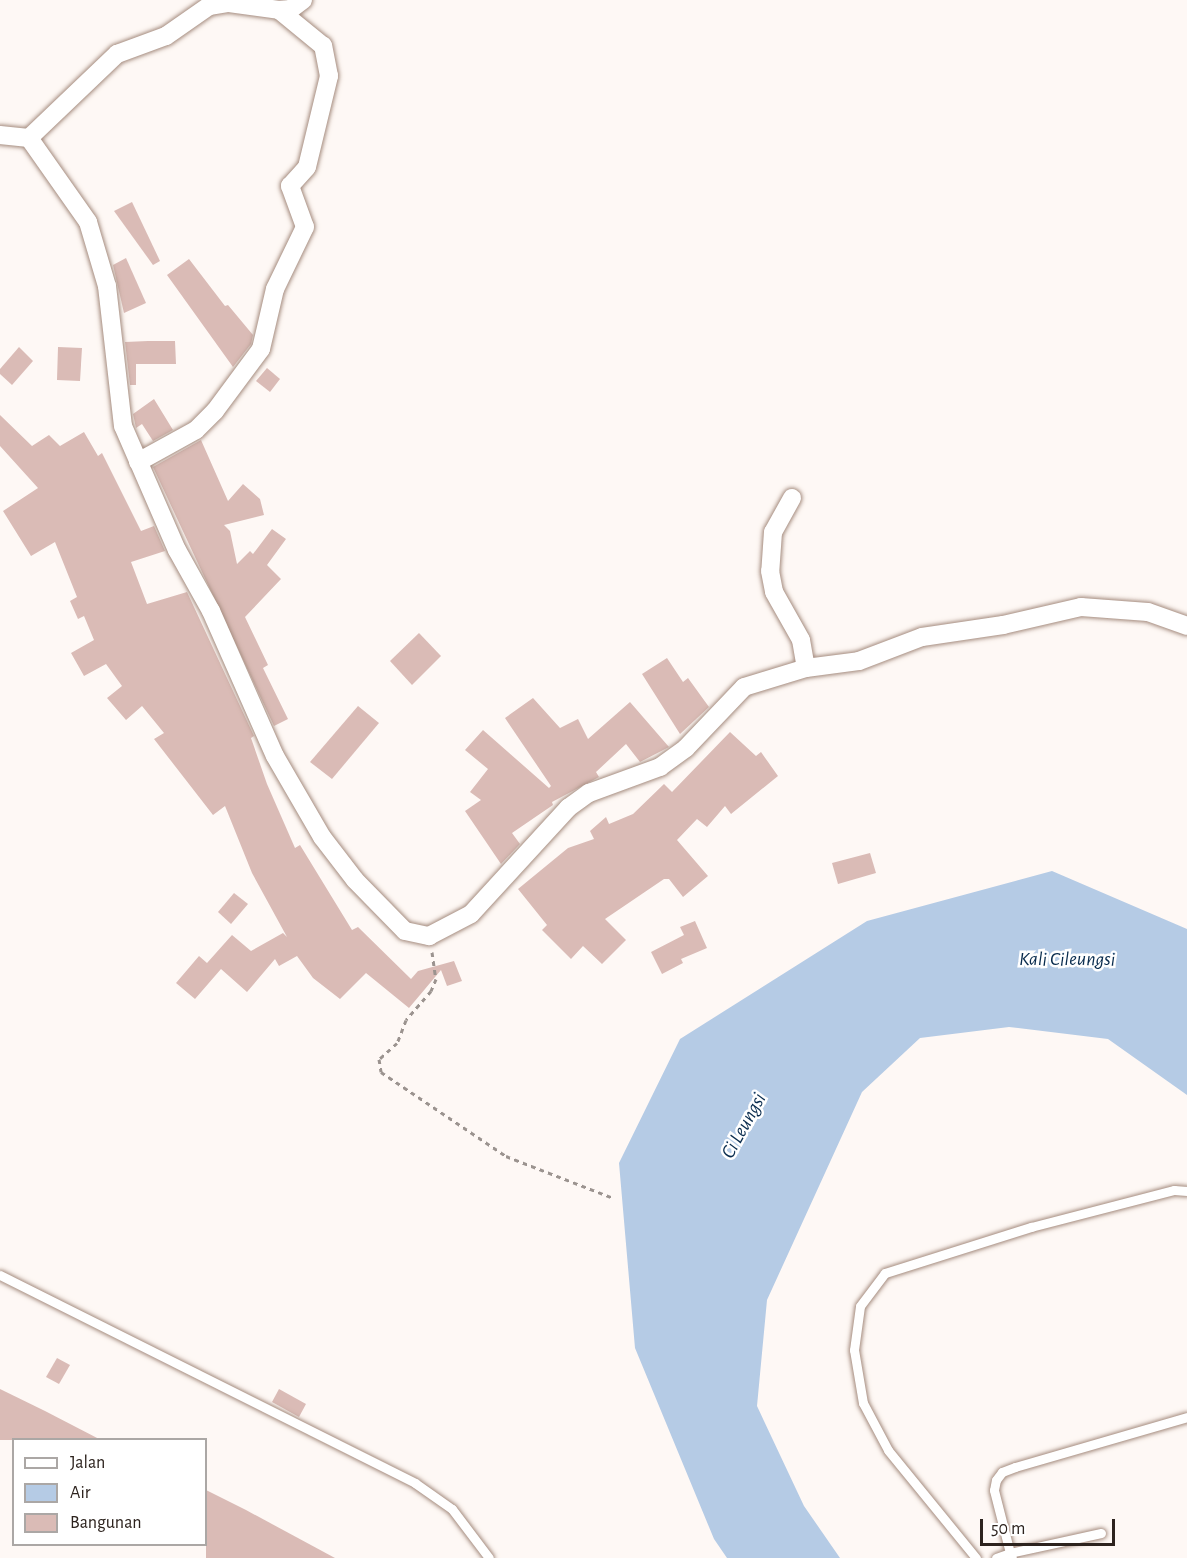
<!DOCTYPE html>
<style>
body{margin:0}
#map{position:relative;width:1187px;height:1558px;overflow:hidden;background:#fef8f5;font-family:"Alegreya Sans",sans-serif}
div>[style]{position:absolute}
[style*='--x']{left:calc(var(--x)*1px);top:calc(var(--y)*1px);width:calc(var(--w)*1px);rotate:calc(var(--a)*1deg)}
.water>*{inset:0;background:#b5cbe5}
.building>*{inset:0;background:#dabbb6}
.path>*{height:3px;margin-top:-1.5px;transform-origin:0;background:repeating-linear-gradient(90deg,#9b938f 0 4.5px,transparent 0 9px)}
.roads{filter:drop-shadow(0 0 2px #a58c7f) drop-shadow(0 0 2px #a58c7f)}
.lane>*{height:9px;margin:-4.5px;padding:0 4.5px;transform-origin:4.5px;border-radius:4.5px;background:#fff}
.street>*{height:18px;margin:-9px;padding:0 9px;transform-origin:9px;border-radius:9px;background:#fff}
span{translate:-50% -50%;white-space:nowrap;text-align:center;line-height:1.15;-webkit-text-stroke:5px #fff;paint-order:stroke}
.water-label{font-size:20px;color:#082b4d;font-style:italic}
.legend{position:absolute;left:12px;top:1438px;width:195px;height:108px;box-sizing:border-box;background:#fff;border:2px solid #aba7a5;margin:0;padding:8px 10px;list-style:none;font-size:18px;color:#2d231e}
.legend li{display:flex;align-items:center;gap:12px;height:30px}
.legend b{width:30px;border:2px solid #aba7a5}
.scale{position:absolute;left:980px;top:1519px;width:135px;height:27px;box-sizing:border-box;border:3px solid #2d231e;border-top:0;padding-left:8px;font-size:18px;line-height:21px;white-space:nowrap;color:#2d231e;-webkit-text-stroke:4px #fff;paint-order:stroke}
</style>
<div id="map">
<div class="water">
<i style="clip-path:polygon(1052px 871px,1187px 929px,1187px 1095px,1108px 1039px,1009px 1027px,920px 1038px,862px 1092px,767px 1300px,757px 1406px,804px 1506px,840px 1558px,727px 1558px,714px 1539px,635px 1348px,619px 1163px,680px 1039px,867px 921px)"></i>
</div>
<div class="building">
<i style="clip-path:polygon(132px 202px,160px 261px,153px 265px,114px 211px)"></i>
<i style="clip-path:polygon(126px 258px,146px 303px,124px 313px,113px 265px)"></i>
<i style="clip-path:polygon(189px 259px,225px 306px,228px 305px,253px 335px,251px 344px,233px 367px,167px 275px)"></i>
<i style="clip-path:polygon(148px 341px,175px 341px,176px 364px,136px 364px,136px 385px,130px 385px,125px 342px)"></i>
<i style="clip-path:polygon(19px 347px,33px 361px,12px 385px,0 374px,0 369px)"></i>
<i style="clip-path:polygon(58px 347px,82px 348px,80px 381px,57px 380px)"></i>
<i style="clip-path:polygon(267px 368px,280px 379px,270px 392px,256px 381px)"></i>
<i style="clip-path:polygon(154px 399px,173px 430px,153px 441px,142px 424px,136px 428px,133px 414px)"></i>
<i style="clip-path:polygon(0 415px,32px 446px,49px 435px,60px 446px,84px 432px,98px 456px,102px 453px,141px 531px,154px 526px,165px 551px,131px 562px,147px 604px,187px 592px,254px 736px,251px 738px,267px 784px,295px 848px,300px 845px,352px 930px,358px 927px,411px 979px,418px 971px,454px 961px,462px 981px,447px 986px,441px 970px,409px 1008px,366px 973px,340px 999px,313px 978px,297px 956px,279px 966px,275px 959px,247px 992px,221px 969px,195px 999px,176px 983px,199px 956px,207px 963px,232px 935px,251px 951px,283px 933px,287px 937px,252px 873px,225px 806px,213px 815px,154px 739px,164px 733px,142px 706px,126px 720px,107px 698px,122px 686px,106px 664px,84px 676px,71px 653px,94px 640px,84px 616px,78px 619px,70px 601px,77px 597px,55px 542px,31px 556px,3px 511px,38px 488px,0 446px)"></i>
<i style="clip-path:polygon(201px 440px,228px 501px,243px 484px,260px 499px,264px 515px,224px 525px,230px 531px,237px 564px,250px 551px,253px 554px,272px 529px,286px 539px,267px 565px,281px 579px,245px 617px,268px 665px,263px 668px,288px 719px,274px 726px,153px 467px)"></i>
<i style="clip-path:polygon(419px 633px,441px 656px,412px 685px,390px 661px)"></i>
<i style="clip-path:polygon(667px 658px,683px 682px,688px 678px,709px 707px,680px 734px,642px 674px)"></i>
<i style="clip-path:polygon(533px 698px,560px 728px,578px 719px,588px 739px,630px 702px,669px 747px,640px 762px,626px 744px,596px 772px,599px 777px,552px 802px,553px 805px,512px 833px,520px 844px,501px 864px,465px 811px,481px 800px,470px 792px,488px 769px,465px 750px,483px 730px,549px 788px,551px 786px,505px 718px)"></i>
<i style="clip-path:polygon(358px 706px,379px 723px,332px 779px,310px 762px)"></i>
<i style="clip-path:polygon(730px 732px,756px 756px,761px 752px,778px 776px,731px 814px,725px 806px,707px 827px,697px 819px,677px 840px,708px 876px,683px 897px,669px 879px,664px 879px,605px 919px,626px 940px,602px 964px,583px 946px,571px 959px,542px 930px,547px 925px,518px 889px,568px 848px,594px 839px,590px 831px,606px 817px,609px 824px,633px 814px,664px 784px,672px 792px)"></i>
<i style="clip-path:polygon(870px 853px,876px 873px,838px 884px,832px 863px)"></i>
<i style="clip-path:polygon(234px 893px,248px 904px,231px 924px,218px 912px)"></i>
<i style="clip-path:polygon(695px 921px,707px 948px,681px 959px,683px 963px,662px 974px,651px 952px,684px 935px,680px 927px)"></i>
<i style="clip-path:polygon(57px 1358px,70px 1365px,59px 1384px,46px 1377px)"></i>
<i style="clip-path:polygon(0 1389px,45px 1411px,101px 1440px,0 1440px)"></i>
<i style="clip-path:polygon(279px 1389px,306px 1404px,299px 1417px,272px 1402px)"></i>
<i style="clip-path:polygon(206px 1490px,246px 1510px,335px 1558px,206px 1558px)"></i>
</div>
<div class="path">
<i style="--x:432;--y:952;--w:27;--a:82"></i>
<i style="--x:436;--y:979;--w:13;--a:113"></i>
<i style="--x:431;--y:991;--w:38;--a:131"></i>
<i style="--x:406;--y:1020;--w:25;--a:111"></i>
<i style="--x:397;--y:1043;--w:24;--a:138"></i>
<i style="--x:379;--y:1059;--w:13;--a:81"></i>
<i style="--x:381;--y:1072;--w:151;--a:33.9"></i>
<i style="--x:506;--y:1156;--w:115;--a:21.4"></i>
</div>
<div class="roads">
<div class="lane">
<i style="--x:0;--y:1275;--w:464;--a:26.6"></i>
<i style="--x:415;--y:1483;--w:45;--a:35.1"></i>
<i style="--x:452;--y:1509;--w:61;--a:52.9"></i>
<i style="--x:1101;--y:1533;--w:93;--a:167.6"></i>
<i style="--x:1010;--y:1553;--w:65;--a:-104.3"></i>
<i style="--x:994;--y:1490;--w:10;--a:-79"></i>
<i style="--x:996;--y:1480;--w:10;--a:-53"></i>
<i style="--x:1002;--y:1472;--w:14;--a:-21"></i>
<i style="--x:1015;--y:1467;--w:179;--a:-16.2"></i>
<i style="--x:976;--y:1558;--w:139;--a:-129.2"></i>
<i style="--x:888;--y:1450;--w:53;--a:-118"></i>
<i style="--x:863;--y:1403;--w:54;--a:-99.6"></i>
<i style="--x:854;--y:1350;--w:44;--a:-82.2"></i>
<i style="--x:860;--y:1306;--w:41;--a:-52.9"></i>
<i style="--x:885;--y:1273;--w:153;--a:-17.5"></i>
<i style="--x:1031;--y:1227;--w:148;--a:-14.5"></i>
<i style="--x:1174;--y:1190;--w:13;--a:4"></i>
<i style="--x:996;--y:1558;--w:15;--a:-20"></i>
<i style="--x:1010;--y:1553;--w:5;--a:68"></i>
</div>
<div class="street">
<i style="--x:0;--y:135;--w:29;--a:6"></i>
<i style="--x:29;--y:138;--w:103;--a:54.9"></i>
<i style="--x:88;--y:222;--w:67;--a:73.5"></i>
<i style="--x:107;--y:286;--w:141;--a:83.5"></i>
<i style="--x:123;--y:426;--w:135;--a:66.5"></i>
<i style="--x:177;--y:550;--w:70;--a:60.9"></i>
<i style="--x:211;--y:611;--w:158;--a:66.2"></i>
<i style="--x:275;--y:756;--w:94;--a:59.9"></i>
<i style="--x:322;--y:837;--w:54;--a:52.5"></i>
<i style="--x:355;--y:880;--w:71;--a:45.6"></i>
<i style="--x:405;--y:931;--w:25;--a:12"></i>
<i style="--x:429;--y:936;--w:47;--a:-27.6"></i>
<i style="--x:471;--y:914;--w:144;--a:-47.5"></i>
<i style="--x:568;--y:808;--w:26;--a:-36"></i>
<i style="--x:589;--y:793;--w:76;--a:-20.1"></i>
<i style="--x:660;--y:767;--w:32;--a:-36"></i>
<i style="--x:686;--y:748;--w:84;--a:-46.4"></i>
<i style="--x:744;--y:687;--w:65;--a:-17"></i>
<i style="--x:806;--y:668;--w:53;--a:-7.5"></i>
<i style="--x:859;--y:661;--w:67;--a:-20.9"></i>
<i style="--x:922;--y:637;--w:82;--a:-8.4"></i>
<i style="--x:1003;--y:625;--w:80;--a:-13"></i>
<i style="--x:1081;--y:607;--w:67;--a:4.3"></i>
<i style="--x:1148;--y:612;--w:41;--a:19.7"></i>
<i style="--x:29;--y:138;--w:122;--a:-43.7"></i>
<i style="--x:117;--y:54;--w:52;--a:-20.2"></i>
<i style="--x:166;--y:36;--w:52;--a:-34.9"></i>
<i style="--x:209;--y:6;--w:20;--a:-9"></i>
<i style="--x:229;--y:3;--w:50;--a:8"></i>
<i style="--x:279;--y:10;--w:12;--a:-5"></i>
<i style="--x:291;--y:9;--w:15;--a:-37"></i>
<i style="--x:138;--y:462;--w:66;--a:-28.9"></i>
<i style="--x:196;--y:430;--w:27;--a:-45"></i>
<i style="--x:215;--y:411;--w:77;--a:-53.4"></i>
<i style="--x:261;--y:349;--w:62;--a:-76.9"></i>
<i style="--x:275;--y:289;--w:69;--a:-64.2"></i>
<i style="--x:305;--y:227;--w:44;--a:-110.1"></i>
<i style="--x:290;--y:186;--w:25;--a:-48"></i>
<i style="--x:307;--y:167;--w:94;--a:-76.4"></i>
<i style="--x:329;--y:76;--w:31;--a:-101"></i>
<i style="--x:323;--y:46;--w:57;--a:-140.7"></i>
<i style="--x:792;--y:498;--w:39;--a:119"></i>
<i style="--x:773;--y:532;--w:39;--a:94"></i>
<i style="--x:770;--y:571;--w:21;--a:79"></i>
<i style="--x:774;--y:592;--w:55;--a:60.6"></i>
<i style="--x:801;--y:640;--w:28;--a:80"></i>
</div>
</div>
<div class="water-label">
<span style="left:1067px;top:959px">Kali Cileungsi</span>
<span style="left:744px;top:1126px;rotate:-61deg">Ci Leungsi</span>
</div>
<ul class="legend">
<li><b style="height:8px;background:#fff"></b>Jalan</li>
<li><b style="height:16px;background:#b5cbe5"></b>Air</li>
<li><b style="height:16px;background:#dabbb6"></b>Bangunan</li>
</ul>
<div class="scale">50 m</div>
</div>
